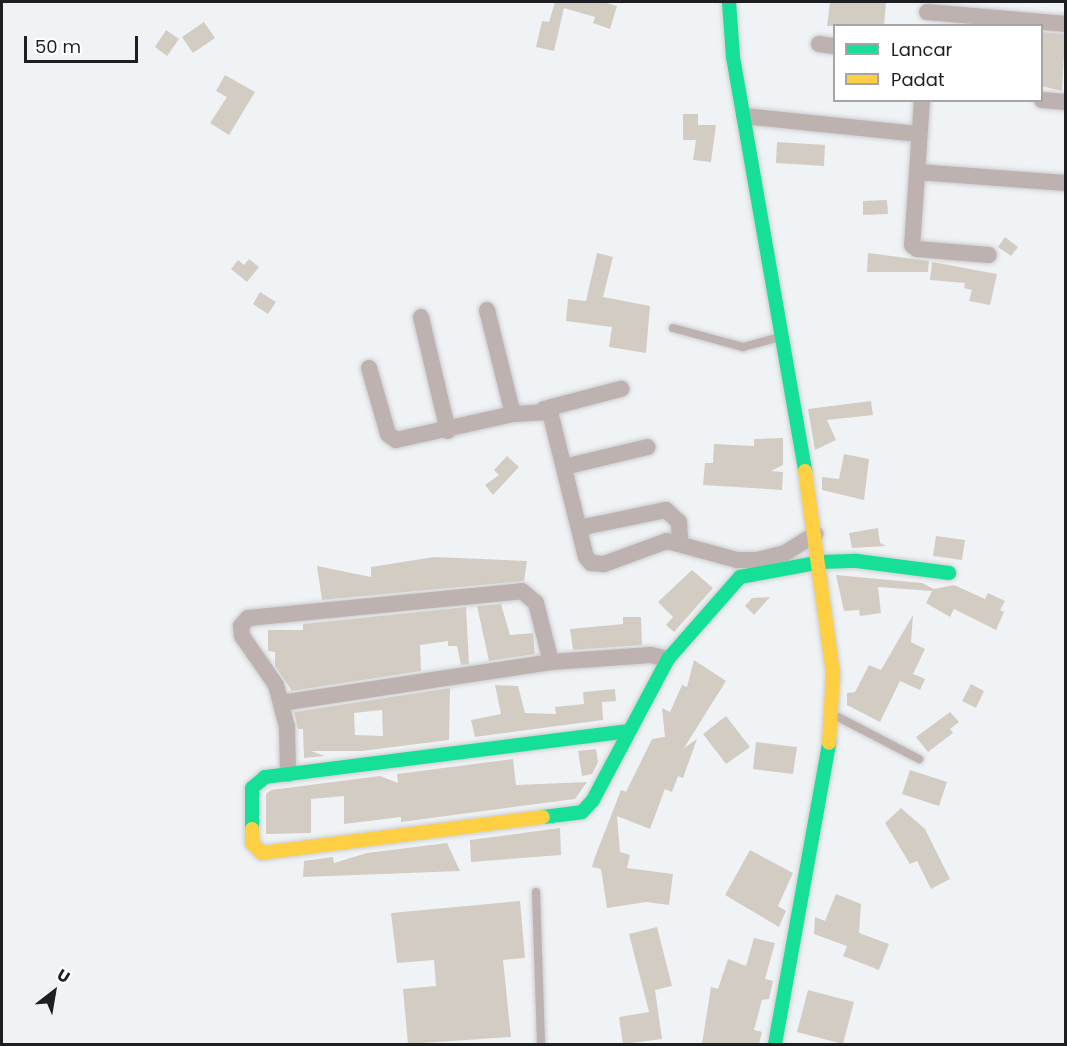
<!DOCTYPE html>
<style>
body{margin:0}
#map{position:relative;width:1067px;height:1046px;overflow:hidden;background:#f0f3f6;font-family:Poppins,sans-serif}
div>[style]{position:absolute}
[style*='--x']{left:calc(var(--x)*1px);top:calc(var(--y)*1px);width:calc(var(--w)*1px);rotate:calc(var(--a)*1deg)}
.building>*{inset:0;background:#d3ccc3}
.roads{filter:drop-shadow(0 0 2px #cbcdcf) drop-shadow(0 0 2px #cbcdcf)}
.lane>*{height:8px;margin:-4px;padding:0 4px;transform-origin:4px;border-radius:4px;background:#bdb2af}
.street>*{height:16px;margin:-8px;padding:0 8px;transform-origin:8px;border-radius:8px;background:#bdb2af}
.fast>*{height:14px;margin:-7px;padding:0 7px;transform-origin:7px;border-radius:7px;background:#16e098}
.slow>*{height:14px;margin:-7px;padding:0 7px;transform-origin:7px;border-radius:7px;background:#ffcf43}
span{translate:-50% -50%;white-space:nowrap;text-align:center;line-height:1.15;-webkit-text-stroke:6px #fff;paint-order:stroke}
.frame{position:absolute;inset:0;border:3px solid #1d1f22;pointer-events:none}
.legend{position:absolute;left:833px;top:24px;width:210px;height:78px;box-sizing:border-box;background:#fff;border:2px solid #a5a5a7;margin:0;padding:8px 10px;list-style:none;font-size:18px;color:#1d1f22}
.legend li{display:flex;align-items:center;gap:12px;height:30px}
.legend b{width:30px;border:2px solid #a5a5a7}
.north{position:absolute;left:24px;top:962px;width:60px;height:60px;-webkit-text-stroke:4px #fff;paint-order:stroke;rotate:31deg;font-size:16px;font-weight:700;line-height:24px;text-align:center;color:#1d1f22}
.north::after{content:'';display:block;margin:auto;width:21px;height:27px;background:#1d1f22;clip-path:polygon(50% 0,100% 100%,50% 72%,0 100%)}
.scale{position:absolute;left:24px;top:36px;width:114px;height:27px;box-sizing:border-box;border:3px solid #1d1f22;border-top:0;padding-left:8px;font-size:18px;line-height:21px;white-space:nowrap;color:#1d1f22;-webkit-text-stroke:4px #fff;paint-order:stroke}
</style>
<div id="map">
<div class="building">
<i style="clip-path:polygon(555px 2px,604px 2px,617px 6px,610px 29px,593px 23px,595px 17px,564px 8px,554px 51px,536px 47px,542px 21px,549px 22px)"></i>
<i style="clip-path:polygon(830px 2px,886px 2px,884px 26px,827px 26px)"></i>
<i style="clip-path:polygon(204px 22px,215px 38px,193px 53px,182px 37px)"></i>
<i style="clip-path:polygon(166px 30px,179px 39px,167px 56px,155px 47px)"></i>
<i style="clip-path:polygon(1041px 32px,1065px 34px,1062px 91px,1041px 86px)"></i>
<i style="clip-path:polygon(225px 75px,255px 92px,229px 135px,210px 123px,227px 97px,216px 91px)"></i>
<i style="clip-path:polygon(683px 114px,698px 114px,698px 125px,716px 125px,711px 162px,693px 160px,696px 140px,683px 140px)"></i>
<i style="clip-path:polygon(777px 142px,825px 145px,824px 166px,776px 163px)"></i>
<i style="clip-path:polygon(887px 200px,888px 214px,863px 215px,863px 201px)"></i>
<i style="clip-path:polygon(1005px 237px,1018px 247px,1011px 256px,998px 247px)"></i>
<i style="clip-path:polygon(597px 253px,613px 257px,603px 297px,650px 306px,646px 353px,609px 347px,612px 327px,566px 321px,568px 299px,586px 301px)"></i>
<i style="clip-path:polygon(868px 253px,929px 261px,928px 272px,867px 272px)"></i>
<i style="clip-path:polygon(249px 259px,259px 267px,247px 282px,231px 269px,238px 260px,244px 265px)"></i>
<i style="clip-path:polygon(932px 262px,997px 274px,990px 305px,969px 301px,972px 290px,964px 288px,965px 283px,930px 280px)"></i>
<i style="clip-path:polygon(260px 292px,276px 302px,268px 314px,253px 304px)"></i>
<i style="clip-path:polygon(871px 401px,873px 415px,827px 420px,836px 440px,815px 450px,808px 409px)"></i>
<i style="clip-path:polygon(783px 438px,783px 465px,771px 471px,783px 472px,782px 490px,703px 485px,705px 463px,713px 463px,714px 444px,754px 446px,754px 439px)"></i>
<i style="clip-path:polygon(844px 454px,869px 459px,864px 500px,822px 490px,822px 477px,839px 479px)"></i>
<i style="clip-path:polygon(507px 456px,519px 467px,493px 495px,485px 485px,499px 475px,494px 470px)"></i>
<i style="clip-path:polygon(878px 528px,880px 543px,886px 546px,852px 548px,849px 533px)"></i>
<i style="clip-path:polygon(936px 536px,965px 540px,962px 560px,933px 556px)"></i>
<i style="clip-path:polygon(434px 557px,527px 561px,524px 581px,322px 600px,317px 566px,371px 577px,371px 567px)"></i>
<i style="clip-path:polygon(692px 570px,713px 588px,674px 632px,666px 625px,673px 617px,658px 602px)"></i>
<i style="clip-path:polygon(836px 575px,922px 583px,934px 589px,954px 585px,985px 599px,988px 593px,1005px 601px,1000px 610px,1004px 612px,996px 630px,954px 609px,950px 617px,926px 603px,932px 591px,878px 587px,881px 613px,860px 616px,859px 610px,844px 611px)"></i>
<i style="clip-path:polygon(770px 597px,754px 615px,745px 606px,752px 598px)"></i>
<i style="clip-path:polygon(501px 604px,510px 635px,533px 633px,535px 654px,489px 661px,477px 606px)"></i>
<i style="clip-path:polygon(466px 607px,469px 664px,461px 665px,457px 646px,448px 646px,448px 641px,420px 645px,421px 671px,292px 691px,275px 666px,275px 652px,268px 651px,268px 630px,303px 630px,303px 624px)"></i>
<i style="clip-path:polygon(913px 615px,911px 642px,925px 649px,913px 674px,925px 679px,920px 690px,900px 681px,880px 722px,847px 705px,847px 693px,855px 692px,869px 665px,881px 670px)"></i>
<i style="clip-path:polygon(623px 617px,641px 617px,642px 645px,573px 650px,570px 629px,623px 624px)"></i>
<i style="clip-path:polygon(694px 660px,726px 681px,684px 748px,697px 739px,683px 778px,678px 776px,672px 792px,665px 789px,650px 829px,617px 816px,620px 852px,630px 855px,627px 868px,673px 874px,669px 905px,646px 902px,607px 908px,601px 869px,592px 867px,595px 857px,621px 790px,626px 792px,652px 739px,665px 737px,662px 708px,670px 712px,682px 685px,687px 687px)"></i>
<i style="clip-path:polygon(971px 684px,984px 691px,976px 708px,962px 701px)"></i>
<i style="clip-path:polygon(495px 685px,518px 686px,525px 713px,556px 714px,555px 707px,584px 704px,583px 692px,615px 689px,616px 701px,602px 702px,603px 720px,475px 737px,471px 720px,501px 714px)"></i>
<i style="clip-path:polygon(evenodd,450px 688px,449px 740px,362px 751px,311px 751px,325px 756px,304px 758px,303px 729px,298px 729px,294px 712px,450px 688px,382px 710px,383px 736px,355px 735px,354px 713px,382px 710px)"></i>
<i style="clip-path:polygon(950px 712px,959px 722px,950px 729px,953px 733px,928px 752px,916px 737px)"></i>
<i style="clip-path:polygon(726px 716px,750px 747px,726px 764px,703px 734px)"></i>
<i style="clip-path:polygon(756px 742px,797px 747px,793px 774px,753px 769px)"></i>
<i style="clip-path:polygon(596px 749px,598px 762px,592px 774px,582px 776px,578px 751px)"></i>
<i style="clip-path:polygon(513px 759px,516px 785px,587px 782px,575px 799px,401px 822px,401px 817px,344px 824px,344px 796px,311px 799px,311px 833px,266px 834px,266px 794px,271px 790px,380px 776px,398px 783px,397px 774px)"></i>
<i style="clip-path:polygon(910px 770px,947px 782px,939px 806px,902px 794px)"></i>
<i style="clip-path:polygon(901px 808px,925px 829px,950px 879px,931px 889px,917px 861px,910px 864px,885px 823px)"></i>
<i style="clip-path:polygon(560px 828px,561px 855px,471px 862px,470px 840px)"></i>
<i style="clip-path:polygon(447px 843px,460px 871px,303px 877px,304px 861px,333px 857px,334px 863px,367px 853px)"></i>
<i style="clip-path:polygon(750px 850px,793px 873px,778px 906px,786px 911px,779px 927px,725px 895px)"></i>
<i style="clip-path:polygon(836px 894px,861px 904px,859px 933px,889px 944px,879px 970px,843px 956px,847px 946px,814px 934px,815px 917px,825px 921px)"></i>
<i style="clip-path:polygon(520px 901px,525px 958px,503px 960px,511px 1037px,408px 1044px,403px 989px,436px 986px,434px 960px,397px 963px,391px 913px)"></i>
<i style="clip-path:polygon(657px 927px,672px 986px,655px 990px,662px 1039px,623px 1044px,619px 1017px,649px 1012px,629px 934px)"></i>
<i style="clip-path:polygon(754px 938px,775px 943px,765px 979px,773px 981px,769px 999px,762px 1000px,754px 1030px,762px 1032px,759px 1044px,702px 1044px,711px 987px,718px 989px,728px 959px,746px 966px)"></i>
<i style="clip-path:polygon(808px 990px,854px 1002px,843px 1044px,797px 1032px)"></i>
</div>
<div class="roads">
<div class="lane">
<i style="--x:673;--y:328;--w:73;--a:15.2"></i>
<i style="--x:743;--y:347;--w:38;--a:-15"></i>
<i style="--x:834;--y:715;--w:96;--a:27.4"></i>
<i style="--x:536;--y:892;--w:152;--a:88.1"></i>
</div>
<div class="street">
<i style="--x:927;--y:12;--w:140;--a:4.9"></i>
<i style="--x:819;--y:44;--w:15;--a:8"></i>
<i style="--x:922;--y:100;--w:145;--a:93.9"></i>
<i style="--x:912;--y:245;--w:6;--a:39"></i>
<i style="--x:917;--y:249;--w:72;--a:4.8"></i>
<i style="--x:1042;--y:100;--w:24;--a:5"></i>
<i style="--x:744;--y:116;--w:176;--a:5.9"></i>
<i style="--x:917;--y:172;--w:149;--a:4.2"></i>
<i style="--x:487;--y:310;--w:107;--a:76"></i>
<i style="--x:421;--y:317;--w:117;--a:76.7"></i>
<i style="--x:369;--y:368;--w:69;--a:73.9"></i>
<i style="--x:388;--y:434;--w:10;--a:37"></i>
<i style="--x:396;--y:440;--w:120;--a:-12.5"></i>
<i style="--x:513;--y:414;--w:37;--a:-3"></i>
<i style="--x:550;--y:412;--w:149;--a:76.1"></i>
<i style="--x:586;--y:557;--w:8;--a:50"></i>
<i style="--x:591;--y:563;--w:13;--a:4"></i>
<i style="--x:604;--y:564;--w:67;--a:-20.1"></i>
<i style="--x:667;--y:541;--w:73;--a:15.2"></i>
<i style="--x:737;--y:560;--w:20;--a:0"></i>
<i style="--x:757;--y:560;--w:29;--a:-14"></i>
<i style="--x:785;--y:553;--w:36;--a:-32"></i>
<i style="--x:544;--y:409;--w:80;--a:-14.6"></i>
<i style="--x:564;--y:467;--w:86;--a:-13.4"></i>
<i style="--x:579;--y:528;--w:89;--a:-11.7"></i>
<i style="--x:666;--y:510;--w:18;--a:43"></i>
<i style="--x:679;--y:522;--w:20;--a:87"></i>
<i style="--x:281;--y:703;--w:273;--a:-8.6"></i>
<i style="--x:551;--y:662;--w:100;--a:-4"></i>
<i style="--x:651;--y:655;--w:17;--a:13"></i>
<i style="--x:288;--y:774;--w:47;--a:-91.2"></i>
<i style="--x:287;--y:727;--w:43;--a:-104.7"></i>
<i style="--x:276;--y:685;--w:60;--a:-124.8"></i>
<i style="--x:242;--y:636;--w:10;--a:-96"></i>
<i style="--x:241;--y:626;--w:11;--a:-49"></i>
<i style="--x:248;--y:618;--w:275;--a:-5.6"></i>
<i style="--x:522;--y:591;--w:18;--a:41"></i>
<i style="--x:536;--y:603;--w:61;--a:75.7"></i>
</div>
<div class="fast">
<i style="--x:729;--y:2;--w:55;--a:85.8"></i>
<i style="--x:733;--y:57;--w:420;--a:80.1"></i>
<i style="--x:543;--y:817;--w:39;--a:-7"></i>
<i style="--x:582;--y:812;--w:16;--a:-47"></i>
<i style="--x:593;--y:800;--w:160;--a:-62"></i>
<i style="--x:668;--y:659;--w:109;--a:-48.7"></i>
<i style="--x:740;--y:577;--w:82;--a:-10.5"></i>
<i style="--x:821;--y:562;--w:36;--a:-2"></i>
<i style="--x:857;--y:561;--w:93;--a:7.4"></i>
<i style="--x:252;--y:829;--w:41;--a:-90"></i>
<i style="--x:252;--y:788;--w:17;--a:-40"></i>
<i style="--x:265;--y:777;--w:366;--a:-7.2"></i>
<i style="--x:775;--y:1044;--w:306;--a:-79.8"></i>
</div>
<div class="slow">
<i style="--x:805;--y:471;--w:205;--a:82.1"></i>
<i style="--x:833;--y:674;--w:69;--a:93.3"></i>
<i style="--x:252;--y:829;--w:14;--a:90"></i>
<i style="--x:252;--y:843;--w:14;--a:45"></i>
<i style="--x:262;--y:853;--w:283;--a:-7.3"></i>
</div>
</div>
<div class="frame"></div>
<ul class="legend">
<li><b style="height:8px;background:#16e098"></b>Lancar</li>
<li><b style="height:8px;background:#ffcf43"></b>Padat</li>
</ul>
<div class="north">U</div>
<div class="scale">50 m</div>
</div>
